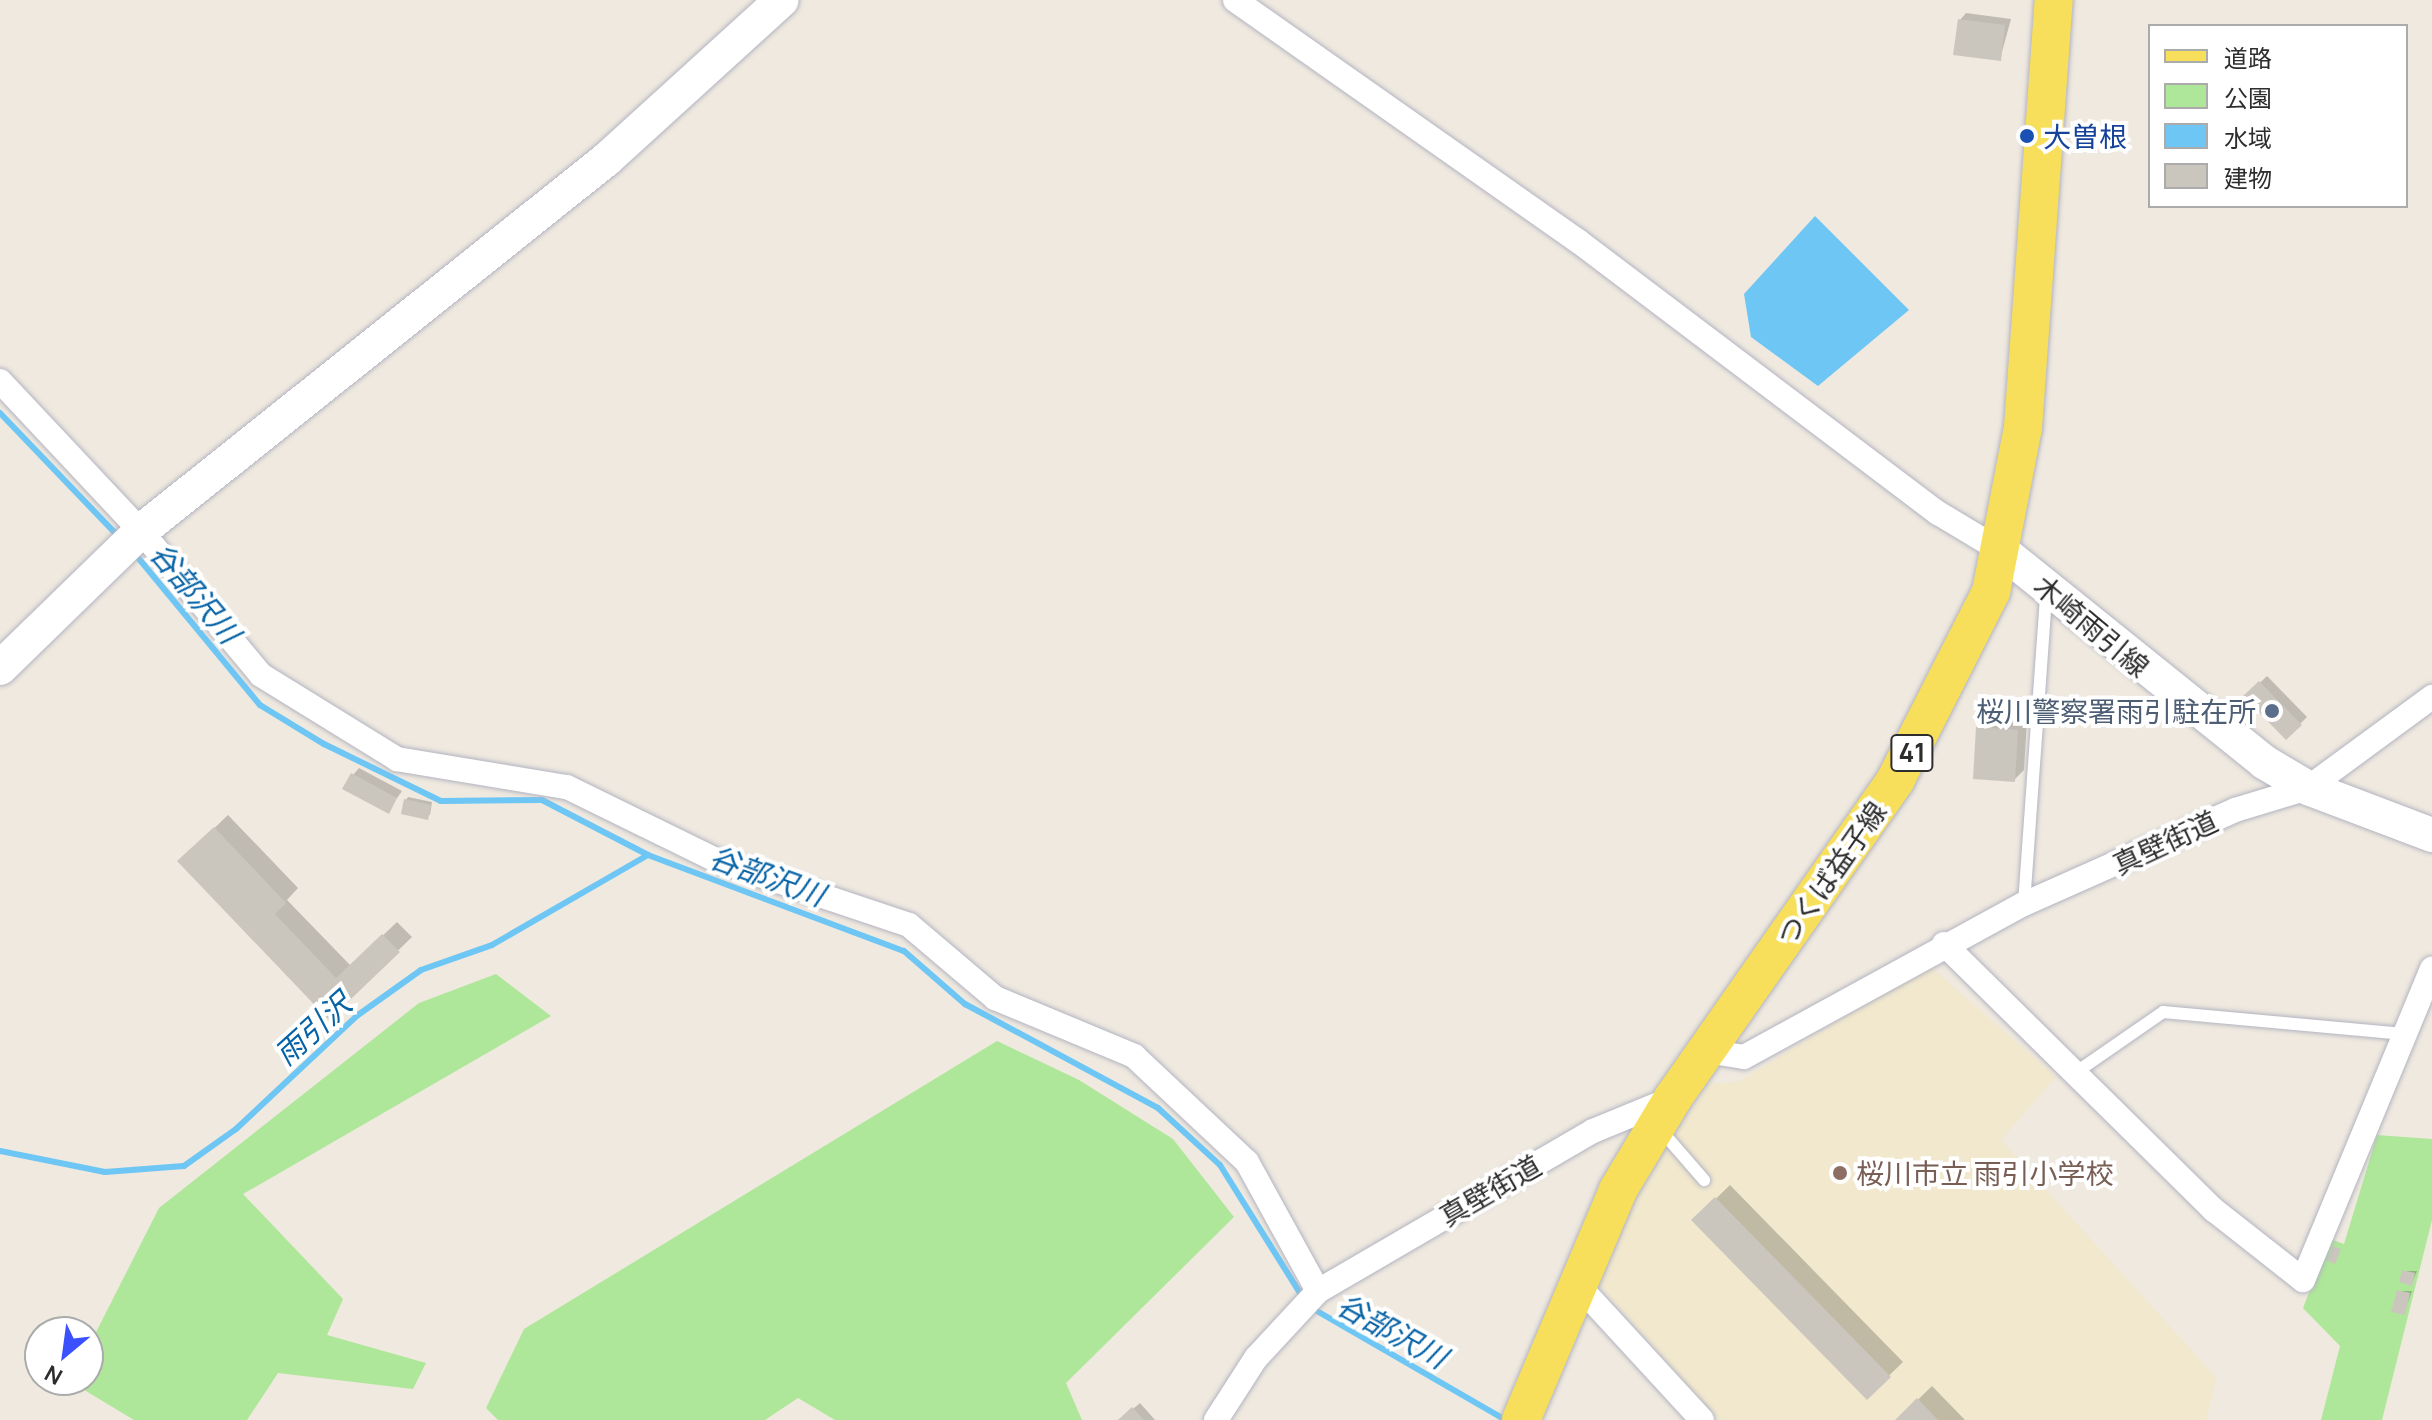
<!DOCTYPE html>
<meta charset="utf-8">
<style>
body{margin:0}
#map{position:relative;width:2432px;height:1420px;overflow:hidden;background:#efe9df;font-family:Manrope,"Noto Sans JP",sans-serif}
div>[style]{position:absolute}
[style*='--x']{left:calc(var(--x)*1px);top:calc(var(--y)*1px);width:calc(var(--w)*1px);rotate:calc(var(--a)*1deg)}
.education>*{inset:0;background:#f1e8ce}
.green>*{inset:0;background:#aee799}
.water>*{inset:0;background:#6ec6f4}
.shadow>*{inset:0;background:#0003}
.stream>*{height:6px;margin:-3px;padding:0 3px;transform-origin:3px;border-radius:3px;background:#6ec6f4}
.building>*{inset:0;background:#cac6be}
.roads{filter:drop-shadow(0 0 2px #b3b4c1) drop-shadow(0 0 2px #b3b4c1)}
.lane>*{height:12px;margin:-6px;padding:0 6px;transform-origin:6px;border-radius:6px;background:#fff}
.street>*{height:24px;margin:-12px;padding:0 12px;transform-origin:12px;border-radius:12px;background:#fff}
.secondary>*{height:34px;margin:-17px;padding:0 17px;transform-origin:17px;border-radius:17px;background:#fff}
.primary>*{height:38px;margin:-19px;padding:0 19px;transform-origin:19px;border-radius:19px;background:#f7df5b}
.dots>*{width:22px;height:22px;translate:-50% -50%;box-sizing:border-box;border:4px solid #fff;border-radius:50%}
span{translate:-50% -50%;white-space:nowrap;text-align:center;line-height:1.15;-webkit-text-stroke:8px #fff;paint-order:stroke}
.shield-label span{padding:2px 6px;background:#fff;border:2px solid;border-radius:6px;-webkit-text-stroke-width:0}
.shield-label{font-size:26px;color:#2d2d2d;font-weight:700}
.transit-label{font-size:28px;color:#164399}
.left{translate:0 -50%;text-align:left}
.street-label{font-size:28px;color:#2d2d2d}
.service-label{font-size:28px;color:#4e5e75}
.right{translate:-100% -50%;text-align:right}
.education-label{font-size:28px;color:#785e54}
.water-label{font-size:30px;color:#0763a6;font-style:italic}
.legend{position:absolute;left:2148px;top:24px;width:260px;height:184px;box-sizing:border-box;background:#fff;border:2px solid #ababab;margin:0;padding:10px 14px;list-style:none;font-size:24px;color:#2d2d2d}
.legend li{display:flex;align-items:center;gap:16px;height:40px}
.legend b{width:40px;border:2px solid #ababab}
.north{position:absolute;left:24px;top:1316px;width:80px;height:80px;box-sizing:border-box;background:#fff;border:2px solid #ababab;border-radius:50%;rotate:209deg;font-size:22px;font-weight:700;line-height:32px;text-align:center;color:#2d2d2d}
.north::after{content:'';display:block;margin:auto;width:28px;height:36px;background:#3b51ff;clip-path:polygon(50% 0,100% 100%,50% 72%,0 100%)}
</style>
<div id="map">
<div class="education">
<i style="clip-path:polygon(1929px 965px,2056px 1077px,2001px 1140px,2217px 1378px,2206px 1420px,1718px 1420px,1594px 1279px,1625px 1207px,1709px 1084px,1738px 1082px)"></i>
</div>
<div class="green">
<i style="clip-path:polygon(496px 974px,551px 1016px,243px 1194px,343px 1299px,327px 1335px,426px 1363px,413px 1389px,278px 1373px,247px 1420px,134px 1420px,71px 1382px,88px 1380px,88px 1348px,159px 1208px,419px 1003px)"></i>
<i style="clip-path:polygon(997px 1041px,1079px 1080px,1173px 1139px,1234px 1217px,1066px 1383px,1082px 1420px,835px 1420px,798px 1398px,765px 1420px,498px 1420px,486px 1408px,524px 1329px)"></i>
<i style="clip-path:polygon(2377px 1135px,2432px 1139px,2432px 1220px,2382px 1420px,2321px 1420px,2340px 1346px,2303px 1308px,2330px 1239px,2344px 1244px)"></i>
</div>
<div class="water">
<i style="clip-path:polygon(1815px 216px,1909px 310px,1818px 386px,1751px 337px,1744px 294px)"></i>
</div>
<div class="shadow">
<i style="clip-path:polygon(1966px 13px,2011px 19px,2000px 59px,1960px 20px)"></i>
<i style="clip-path:polygon(2267px 676px,2307px 717px,2286px 738px,2246px 696px)"></i>
<i style="clip-path:polygon(1988px 718px,2027px 720px,2024px 770px,2014px 780px,1978px 728px)"></i>
<i style="clip-path:polygon(359px 768px,402px 791px,388px 811px,353px 775px)"></i>
<i style="clip-path:polygon(408px 797px,432px 802px,430px 815px,406px 800px)"></i>
<i style="clip-path:polygon(228px 815px,298px 888px,287px 900px,351px 966px,397px 922px,412px 937px,329px 1017px,180px 861px)"></i>
<i style="clip-path:polygon(1730px 1185px,1903px 1362px,1867px 1397px,1694px 1220px)"></i>
<i style="clip-path:polygon(2404px 1271px,2417px 1271px,2412px 1283px)"></i>
<i style="clip-path:polygon(2398px 1291px,2412px 1291px,2404px 1313px)"></i>
<i style="clip-path:polygon(1932px 1386px,1965px 1420px,1897px 1420px)"></i>
<i style="clip-path:polygon(1140px 1403px,1155px 1420px,1120px 1420px)"></i>
</div>
<div class="stream">
<i style="--x:0;--y:413;--w:172;--a:46.2"></i>
<i style="--x:135;--y:554;--w:196;--a:50.4"></i>
<i style="--x:260;--y:705;--w:75;--a:31.4"></i>
<i style="--x:324;--y:744;--w:130;--a:26"></i>
<i style="--x:441;--y:801;--w:101;--a:-0.6"></i>
<i style="--x:542;--y:800;--w:119;--a:27.4"></i>
<i style="--x:648;--y:855;--w:273;--a:20.6"></i>
<i style="--x:904;--y:951;--w:81;--a:41"></i>
<i style="--x:965;--y:1004;--w:219;--a:28.3"></i>
<i style="--x:1158;--y:1108;--w:84;--a:42.6"></i>
<i style="--x:1220;--y:1165;--w:157;--a:58"></i>
<i style="--x:0;--y:1151;--w:107;--a:11.3"></i>
<i style="--x:105;--y:1172;--w:79;--a:-4.3"></i>
<i style="--x:184;--y:1166;--w:64;--a:-35.4"></i>
<i style="--x:236;--y:1129;--w:167;--a:-43.1"></i>
<i style="--x:358;--y:1015;--w:77;--a:-35.5"></i>
<i style="--x:421;--y:970;--w:75;--a:-19.4"></i>
<i style="--x:492;--y:945;--w:180;--a:-30"></i>
<i style="--x:1310;--y:1307;--w:226;--a:30"></i>
</div>
<div class="building">
<i style="clip-path:polygon(1958px 19px,2005px 25px,2001px 61px,1953px 55px)"></i>
<i style="clip-path:polygon(2259px 681px,2302px 725px,2286px 740px,2243px 696px)"></i>
<i style="clip-path:polygon(1976px 727px,2018px 730px,2015px 782px,1973px 779px)"></i>
<i style="clip-path:polygon(351px 773px,397px 798px,389px 814px,342px 789px)"></i>
<i style="clip-path:polygon(404px 799px,431px 805px,428px 820px,401px 814px)"></i>
<i style="clip-path:polygon(214px 827px,286px 903px,275px 914px,336px 978px,382px 934px,400px 952px,329px 1020px,177px 861px)"></i>
<i style="clip-path:polygon(1715px 1197px,1891px 1377px,1867px 1400px,1691px 1220px)"></i>
<i style="clip-path:polygon(2333px 1246px,2341px 1249px,2335px 1264px,2327px 1260px)"></i>
<i style="clip-path:polygon(2402px 1270px,2415px 1273px,2412px 1286px,2399px 1282px)"></i>
<i style="clip-path:polygon(2397px 1290px,2410px 1293px,2405px 1315px,2391px 1312px)"></i>
<i style="clip-path:polygon(1917px 1398px,1938px 1420px,1895px 1420px)"></i>
<i style="clip-path:polygon(1132px 1407px,1144px 1420px,1118px 1420px)"></i>
</div>
<div class="roads">
<div class="lane">
<i style="--x:2024;--y:904;--w:310;--a:-85.9"></i>
<i style="--x:2075;--y:1073;--w:107;--a:-34.7"></i>
<i style="--x:2163;--y:1012;--w:245;--a:5.2"></i>
<i style="--x:1659;--y:1128;--w:69;--a:49.1"></i>
</div>
<div class="street">
<i style="--x:1235;--y:0;--w:419;--a:35.1"></i>
<i style="--x:1578;--y:241;--w:451;--a:37.1"></i>
<i style="--x:1938;--y:513;--w:76;--a:31"></i>
<i style="--x:0;--y:381;--w:206;--a:46.8"></i>
<i style="--x:141;--y:531;--w:187;--a:50.2"></i>
<i style="--x:261;--y:675;--w:160;--a:31.7"></i>
<i style="--x:397;--y:759;--w:172;--a:9.4"></i>
<i style="--x:567;--y:787;--w:168;--a:26.1"></i>
<i style="--x:718;--y:861;--w:201;--a:18.5"></i>
<i style="--x:909;--y:925;--w:113;--a:40.3"></i>
<i style="--x:995;--y:998;--w:151;--a:22.6"></i>
<i style="--x:1134;--y:1056;--w:155;--a:43.2"></i>
<i style="--x:1247;--y:1162;--w:147;--a:61.2"></i>
<i style="--x:1944;--y:944;--w:379;--a:44.6"></i>
<i style="--x:2214;--y:1210;--w:113;--a:38.2"></i>
<i style="--x:2303;--y:1280;--w:337;--a:-67.5"></i>
<i style="--x:1706;--y:1051;--w:38;--a:9"></i>
<i style="--x:1744;--y:1057;--w:319;--a:-28.7"></i>
<i style="--x:2024;--y:904;--w:231;--a:-24"></i>
<i style="--x:2235;--y:810;--w:76;--a:-16.8"></i>
<i style="--x:2308;--y:788;--w:154;--a:-36.3"></i>
<i style="--x:1576;--y:1283;--w:186;--a:47.4"></i>
<i style="--x:1216;--y:1420;--w:74;--a:-57.2"></i>
<i style="--x:1256;--y:1358;--w:91;--a:-47.2"></i>
<i style="--x:1318;--y:1291;--w:318;--a:-30.2"></i>
<i style="--x:1593;--y:1131;--w:87;--a:-22.4"></i>
</div>
<div class="secondary">
<i style="--x:2003;--y:552;--w:335;--a:38.8"></i>
<i style="--x:2264;--y:762;--w:51;--a:30.6"></i>
<i style="--x:2308;--y:788;--w:133;--a:20.8"></i>
<i style="--x:0;--y:668;--w:197;--a:-44.2"></i>
<i style="--x:141;--y:531;--w:596;--a:-38.6"></i>
<i style="--x:607;--y:159;--w:236;--a:-42.3"></i>
</div>
<div class="primary">
<i style="--x:1521;--y:1420;--w:250;--a:-67.1"></i>
<i style="--x:1618;--y:1190;--w:107;--a:-59.1"></i>
<i style="--x:1673;--y:1098;--w:389;--a:-55"></i>
<i style="--x:1896;--y:779;--w:210;--a:-63.1"></i>
<i style="--x:1991;--y:592;--w:167;--a:-79"></i>
<i style="--x:2023;--y:428;--w:429;--a:-85.9"></i>
</div>
</div>
<div class="dots">
<i style="left:2027px;top:136px;background:#1a4fb4"></i>
<i style="left:2272px;top:711px;background:#5c6f8a"></i>
<i style="left:1840px;top:1173px;background:#8d6e63"></i>
</div>
<div class="shield-label">
<span style="left:1912px;top:753px">41</span>
</div>
<div class="transit-label">
<span class="left" style="left:2043px;top:136px">大曽根</span>
</div>
<div class="street-label">
<span style="left:2092px;top:626px;rotate:40deg">木崎雨引線</span>
<span style="left:2165px;top:842px;rotate:-25deg">真壁街道</span>
<span style="left:1831px;top:873px;rotate:-55deg">つくば益子線</span>
<span style="left:1490px;top:1190px;rotate:-30deg">真壁街道</span>
</div>
<div class="service-label">
<span class="right" style="left:2256px;top:711px">桜川警察署雨引駐在所</span>
</div>
<div class="education-label">
<span class="left" style="left:1856px;top:1173px">桜川市立 雨引小学校</span>
</div>
<div class="water-label">
<span style="left:195px;top:593px;rotate:50deg">谷部沢川</span>
<span style="left:767px;top:876px;rotate:20deg">谷部沢川</span>
<span style="left:313px;top:1029px;rotate:-42deg">雨引沢</span>
<span style="left:1392px;top:1331px;rotate:29deg">谷部沢川</span>
</div>
<ul class="legend">
<li><b style="height:10px;background:#f7df5b"></b>道路</li>
<li><b style="height:22px;background:#aee799"></b>公園</li>
<li><b style="height:22px;background:#6ec6f4"></b>水域</li>
<li><b style="height:22px;background:#cac6be"></b>建物</li>
</ul>
<div class="north">N</div>
</div>
